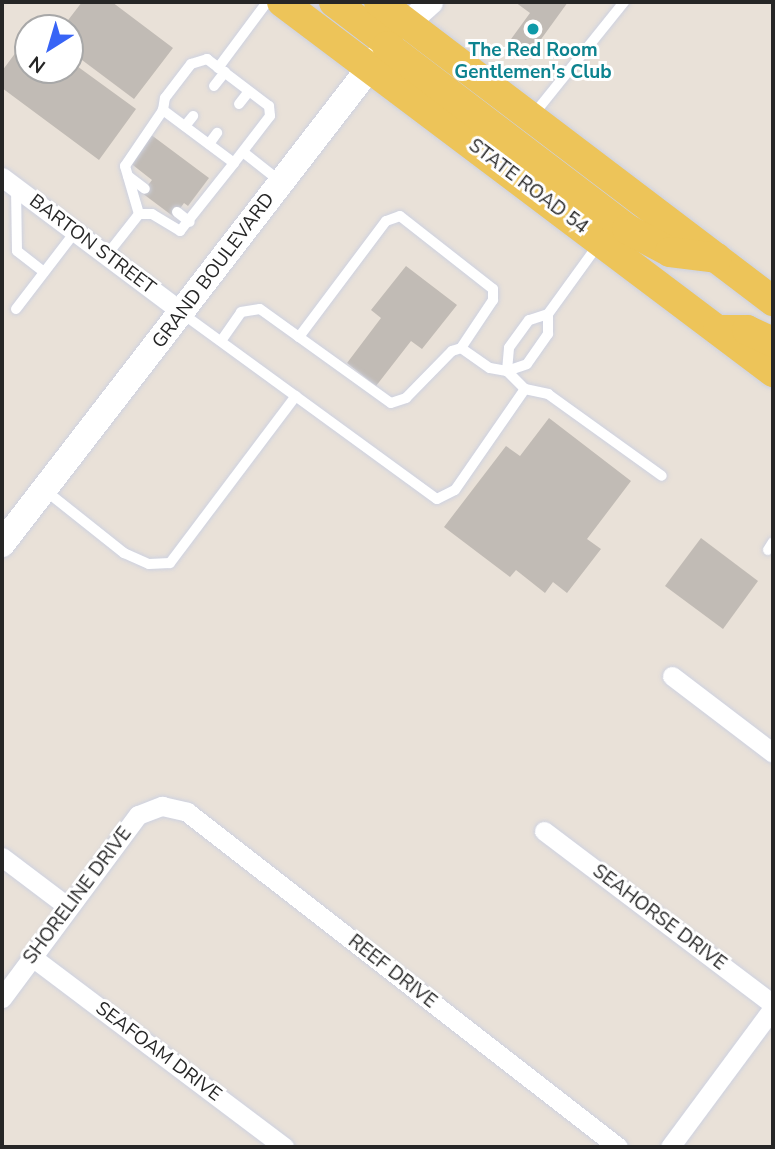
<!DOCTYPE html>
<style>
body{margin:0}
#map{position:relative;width:775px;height:1149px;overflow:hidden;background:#e9e1d8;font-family:"Nunito Sans",sans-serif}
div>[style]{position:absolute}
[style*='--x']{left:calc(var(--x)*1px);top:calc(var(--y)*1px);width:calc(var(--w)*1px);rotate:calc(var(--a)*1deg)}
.building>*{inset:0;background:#c1bbb5}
.roads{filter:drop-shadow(0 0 2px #cdd1e0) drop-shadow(0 0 2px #cdd1e0)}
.service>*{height:10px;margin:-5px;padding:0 5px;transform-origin:5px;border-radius:5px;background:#fff}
.minor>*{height:19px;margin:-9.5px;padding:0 9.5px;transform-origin:9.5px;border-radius:9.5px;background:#fff}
.tertiary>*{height:24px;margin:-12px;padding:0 12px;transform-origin:12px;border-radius:12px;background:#fff}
.secondary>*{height:26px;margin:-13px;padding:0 13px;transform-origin:13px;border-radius:13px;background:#fff}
.primary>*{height:30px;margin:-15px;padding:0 15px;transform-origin:15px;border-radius:15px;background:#edc459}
.dots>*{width:19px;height:19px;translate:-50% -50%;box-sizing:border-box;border:4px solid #fff;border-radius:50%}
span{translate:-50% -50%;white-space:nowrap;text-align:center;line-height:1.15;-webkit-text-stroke:6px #fff;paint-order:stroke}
.culture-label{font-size:19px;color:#0d838f;font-weight:700}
.street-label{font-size:19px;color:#262626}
.frame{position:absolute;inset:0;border:4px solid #262626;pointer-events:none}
.north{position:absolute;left:14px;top:14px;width:70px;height:70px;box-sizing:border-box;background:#fff;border:2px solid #a8a8a8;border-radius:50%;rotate:217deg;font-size:19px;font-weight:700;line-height:28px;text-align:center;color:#262626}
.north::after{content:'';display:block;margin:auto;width:24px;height:32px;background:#3864f6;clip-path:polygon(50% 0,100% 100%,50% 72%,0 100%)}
</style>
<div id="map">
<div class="building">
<i style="clip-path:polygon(82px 2px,112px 2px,173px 48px,134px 99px,70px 51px,70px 28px,62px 28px)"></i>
<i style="clip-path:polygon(515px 2px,568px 2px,526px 60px,506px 46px,530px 13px)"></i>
<i style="clip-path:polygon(28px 36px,28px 70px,70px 70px,70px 61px,136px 109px,99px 160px,2px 88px,2px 71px)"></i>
<i style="clip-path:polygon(150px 134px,209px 178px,188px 206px,184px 203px,174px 217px,142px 193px,152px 180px,129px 162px)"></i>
<i style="clip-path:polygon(406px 266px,457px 305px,422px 349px,411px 341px,376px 386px,347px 363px,381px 318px,371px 310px)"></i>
<i style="clip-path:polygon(549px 418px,631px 481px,587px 539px,601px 549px,567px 593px,553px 582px,545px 593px,516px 570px,510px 577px,444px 527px,506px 446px,520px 456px)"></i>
<i style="clip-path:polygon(701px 538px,758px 581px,723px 629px,665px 586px)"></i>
</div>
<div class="roads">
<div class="service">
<i style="--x:207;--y:59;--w:78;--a:37.2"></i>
<i style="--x:269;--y:106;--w:10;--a:84"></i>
<i style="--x:270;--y:116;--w:59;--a:127.5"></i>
<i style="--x:234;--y:163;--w:89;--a:-143.3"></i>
<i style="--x:163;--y:110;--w:12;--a:-81"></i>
<i style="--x:165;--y:98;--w:43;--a:-52.6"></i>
<i style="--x:191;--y:64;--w:17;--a:-17"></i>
<i style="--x:218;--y:68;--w:82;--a:-53.4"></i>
<i style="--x:214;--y:86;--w:18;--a:-52"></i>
<i style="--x:239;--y:104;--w:16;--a:-52"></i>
<i style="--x:534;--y:114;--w:144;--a:-51.2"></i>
<i style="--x:185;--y:126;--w:13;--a:-51"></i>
<i style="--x:209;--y:144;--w:14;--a:-54"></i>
<i style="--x:243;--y:152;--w:48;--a:38.3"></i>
<i style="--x:128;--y:176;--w:21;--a:37"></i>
<i style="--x:16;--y:188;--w:63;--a:89.1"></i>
<i style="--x:17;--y:251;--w:34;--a:38"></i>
<i style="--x:177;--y:212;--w:16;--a:38"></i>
<i style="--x:139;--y:214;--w:13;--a:0"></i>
<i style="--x:152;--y:214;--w:33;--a:31"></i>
<i style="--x:180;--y:231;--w:87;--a:-51.5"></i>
<i style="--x:139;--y:214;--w:50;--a:-106.3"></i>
<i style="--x:125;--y:166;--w:68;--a:-55.8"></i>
<i style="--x:106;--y:256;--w:53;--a:-51.8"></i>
<i style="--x:16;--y:309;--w:97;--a:-52.5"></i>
<i style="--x:183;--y:314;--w:314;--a:36.1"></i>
<i style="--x:437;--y:499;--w:20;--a:-27"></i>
<i style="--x:455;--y:490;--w:123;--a:-55.3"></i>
<i style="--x:525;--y:389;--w:24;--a:12"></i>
<i style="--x:548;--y:394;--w:140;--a:35.7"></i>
<i style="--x:548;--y:314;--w:20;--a:162"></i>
<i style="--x:529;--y:320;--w:34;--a:126"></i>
<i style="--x:509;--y:348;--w:23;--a:95"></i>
<i style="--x:507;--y:371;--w:21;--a:-19"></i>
<i style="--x:527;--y:364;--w:37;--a:-55"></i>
<i style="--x:548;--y:334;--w:20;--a:-90"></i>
<i style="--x:548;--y:314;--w:85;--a:-54.1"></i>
<i style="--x:221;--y:341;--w:35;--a:-55"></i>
<i style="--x:241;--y:312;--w:19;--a:-9"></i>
<i style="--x:260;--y:309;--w:48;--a:35.7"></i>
<i style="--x:299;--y:337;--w:113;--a:35.7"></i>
<i style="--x:391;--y:403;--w:16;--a:-18"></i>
<i style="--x:406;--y:398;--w:66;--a:-45.6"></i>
<i style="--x:452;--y:351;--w:9;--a:-18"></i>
<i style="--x:461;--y:348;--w:58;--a:-56.3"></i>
<i style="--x:493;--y:300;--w:11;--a:-90"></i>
<i style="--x:493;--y:289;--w:118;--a:-141.9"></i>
<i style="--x:400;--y:216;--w:15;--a:160"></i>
<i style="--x:386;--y:221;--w:145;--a:126.9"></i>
<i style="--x:461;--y:348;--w:35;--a:35"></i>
<i style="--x:490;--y:368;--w:17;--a:10"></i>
<i style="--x:507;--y:371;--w:25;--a:45"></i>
<i style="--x:46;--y:491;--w:100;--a:38.5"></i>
<i style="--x:124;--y:553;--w:27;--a:24"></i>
<i style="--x:149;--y:564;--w:21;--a:-3"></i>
<i style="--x:170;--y:563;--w:209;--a:-53"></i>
<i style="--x:768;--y:550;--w:9;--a:-58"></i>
</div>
<div class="minor">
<i style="--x:2;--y:177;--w:226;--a:36.9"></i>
<i style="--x:672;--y:676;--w:127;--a:37.3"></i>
<i style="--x:544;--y:831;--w:287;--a:37.1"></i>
<i style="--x:2;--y:857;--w:83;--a:37.1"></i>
<i style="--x:32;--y:957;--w:316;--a:37"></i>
<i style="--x:2;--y:998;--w:228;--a:-53.4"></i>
<i style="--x:138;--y:815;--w:26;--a:-21"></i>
<i style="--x:162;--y:806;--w:26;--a:13"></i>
<i style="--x:187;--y:812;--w:546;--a:37.86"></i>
<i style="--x:670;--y:1147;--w:173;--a:-53.5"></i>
</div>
<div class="tertiary">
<i style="--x:408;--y:23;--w:31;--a:-42"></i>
</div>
<div class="secondary">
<i style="--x:2;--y:544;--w:620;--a:-52.34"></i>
</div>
<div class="primary">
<i style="--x:282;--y:2;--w:615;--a:37"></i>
<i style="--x:334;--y:2;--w:69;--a:37.4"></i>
<i style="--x:379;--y:2;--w:495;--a:37.2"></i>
<i style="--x:387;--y:46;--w:302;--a:37.3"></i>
<i style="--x:627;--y:229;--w:49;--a:28.1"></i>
<i style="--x:670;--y:252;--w:47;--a:7.3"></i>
<i style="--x:718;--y:330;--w:29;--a:0"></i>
<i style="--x:747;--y:330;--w:29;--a:25"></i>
</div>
</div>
<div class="dots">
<i style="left:533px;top:29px;background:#0f9aa8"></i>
</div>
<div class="culture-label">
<span style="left:533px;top:62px">The Red Room<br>Gentlemen's Club</span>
</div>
<div class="street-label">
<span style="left:528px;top:187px;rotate:37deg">STATE ROAD 54</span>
<span style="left:92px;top:245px;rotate:37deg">BARTON STREET</span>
<span style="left:214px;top:271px;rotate:-53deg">GRAND BOULEVARD</span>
<span style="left:78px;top:896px;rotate:-53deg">SHORELINE DRIVE</span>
<span style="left:659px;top:918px;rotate:37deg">SEAHORSE DRIVE</span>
<span style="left:392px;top:972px;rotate:38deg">REEF DRIVE</span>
<span style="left:158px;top:1052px;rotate:37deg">SEAFOAM DRIVE</span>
</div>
<div class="frame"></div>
<div class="north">N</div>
</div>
